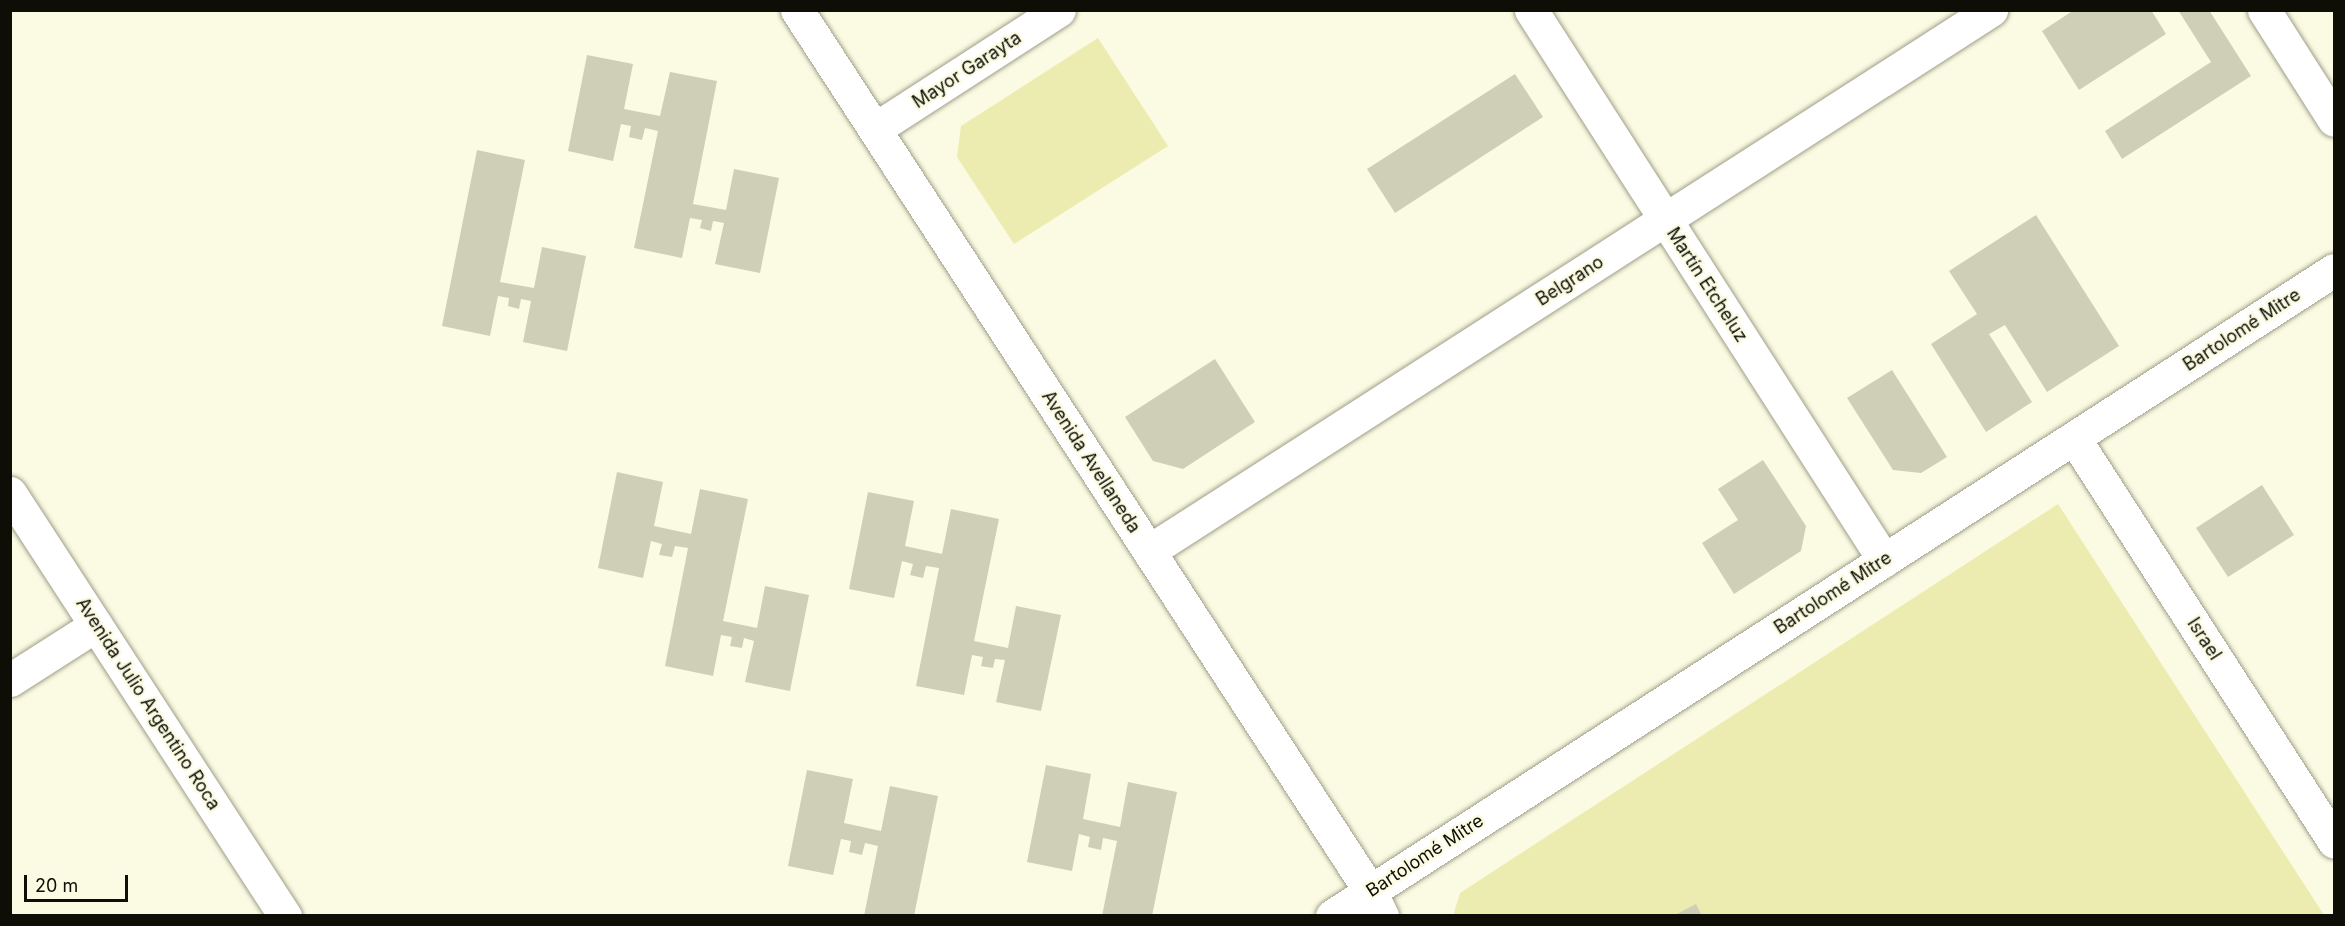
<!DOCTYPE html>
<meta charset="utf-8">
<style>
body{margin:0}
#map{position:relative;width:2345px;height:926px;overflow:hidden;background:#fbfbe3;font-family:Inter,sans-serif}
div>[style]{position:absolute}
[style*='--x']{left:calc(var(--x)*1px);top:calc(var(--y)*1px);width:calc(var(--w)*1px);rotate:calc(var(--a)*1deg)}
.green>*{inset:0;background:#ecebb0}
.building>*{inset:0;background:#cfcfb8}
.roads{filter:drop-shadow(0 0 2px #9f9e89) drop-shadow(0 0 2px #9f9e89)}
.minor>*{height:33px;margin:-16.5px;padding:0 16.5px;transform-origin:16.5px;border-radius:16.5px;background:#fff}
.tertiary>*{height:33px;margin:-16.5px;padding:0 16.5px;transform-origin:16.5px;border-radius:16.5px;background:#fff}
.secondary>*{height:33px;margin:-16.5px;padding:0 16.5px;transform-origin:16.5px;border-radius:16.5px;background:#fff}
span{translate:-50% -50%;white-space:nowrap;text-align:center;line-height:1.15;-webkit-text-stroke:5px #fbfbe3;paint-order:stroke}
.street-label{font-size:18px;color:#0e0e07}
.frame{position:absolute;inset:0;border:12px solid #0e0e07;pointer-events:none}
.scale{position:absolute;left:24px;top:875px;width:104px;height:27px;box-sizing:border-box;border:3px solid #0e0e07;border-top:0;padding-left:8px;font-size:18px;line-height:21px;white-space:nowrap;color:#0e0e07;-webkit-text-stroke:4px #fbfbe3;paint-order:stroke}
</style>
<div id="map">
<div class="green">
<i style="clip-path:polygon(1098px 38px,1168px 146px,1014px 244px,957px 157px,961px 126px)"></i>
<i style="clip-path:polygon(2058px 504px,2324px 915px,1453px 916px,1460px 893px)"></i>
</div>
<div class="building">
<i style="clip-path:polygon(2074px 10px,2151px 10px,2166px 34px,2079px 90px,2042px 31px)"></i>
<i style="clip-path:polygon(2178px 10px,2209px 10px,2251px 76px,2122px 159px,2105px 131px,2211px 62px)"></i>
<i style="clip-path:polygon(587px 55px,633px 64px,624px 109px,660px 116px,670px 72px,717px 81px,693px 204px,726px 210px,734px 169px,779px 178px,760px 273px,715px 264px,724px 223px,713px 221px,711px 231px,700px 228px,702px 220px,690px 218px,682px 258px,634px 248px,658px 131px,645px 128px,642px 140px,629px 137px,631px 126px,621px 124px,613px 161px,568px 151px)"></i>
<i style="clip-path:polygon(1515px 74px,1543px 117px,1395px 213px,1367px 169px)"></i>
<i style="clip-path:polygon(477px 150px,525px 160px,500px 282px,534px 288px,542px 247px,586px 256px,567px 351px,523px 342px,531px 301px,521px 299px,519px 309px,508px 306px,509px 298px,498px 296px,490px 336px,442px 326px)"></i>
<i style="clip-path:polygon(2036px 215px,2119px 346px,2047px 392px,2005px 325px,1989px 334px,2032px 402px,1986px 432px,1931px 344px,1977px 314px,1949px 271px)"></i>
<i style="clip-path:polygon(1215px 359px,1255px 422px,1183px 469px,1153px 461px,1125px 417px)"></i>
<i style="clip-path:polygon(1892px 370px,1947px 457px,1921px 473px,1893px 470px,1847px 398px)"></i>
<i style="clip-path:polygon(1763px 460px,1806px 526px,1801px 551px,1734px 594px,1702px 543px,1738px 520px,1718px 489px)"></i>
<i style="clip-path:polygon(617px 472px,663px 482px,654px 526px,691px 534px,700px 489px,748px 499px,723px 621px,757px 628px,765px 586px,809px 595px,790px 691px,745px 682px,754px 641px,744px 638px,742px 648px,730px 646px,732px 637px,721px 635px,713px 676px,665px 666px,688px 548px,675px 546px,672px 557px,659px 555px,662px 544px,651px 541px,643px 578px,598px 568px)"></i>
<i style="clip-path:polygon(2262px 485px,2294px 535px,2228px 577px,2196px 528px)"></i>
<i style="clip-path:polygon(868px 492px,914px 501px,905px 546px,942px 554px,951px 509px,999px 519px,974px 641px,1008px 648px,1016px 606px,1061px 615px,1041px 711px,996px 702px,1005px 660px,995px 659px,993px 668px,981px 666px,983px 657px,972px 655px,964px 695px,916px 686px,939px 568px,926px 566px,923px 578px,910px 575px,913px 564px,902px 561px,894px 598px,849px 589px)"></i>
<i style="clip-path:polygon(1046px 765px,1091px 774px,1083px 819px,1120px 827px,1128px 782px,1177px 792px,1152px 916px,1102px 916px,1117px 841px,1103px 838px,1101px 850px,1088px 847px,1090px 837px,1079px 834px,1072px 871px,1027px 862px)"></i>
<i style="clip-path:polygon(807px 770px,853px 779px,844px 823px,881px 831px,890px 786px,938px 796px,914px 916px,864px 916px,878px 846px,865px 843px,862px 855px,849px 852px,851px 841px,841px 839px,833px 875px,788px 866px)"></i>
<i style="clip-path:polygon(1696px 904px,1702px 916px,1673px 916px)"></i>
</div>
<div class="roads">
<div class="minor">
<i style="--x:1531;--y:10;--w:654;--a:57.31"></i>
<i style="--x:2264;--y:10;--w:130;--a:57.5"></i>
<i style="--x:875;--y:129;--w:219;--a:-32.9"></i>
<i style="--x:2074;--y:438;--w:480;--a:57.2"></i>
<i style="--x:1149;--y:551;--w:1001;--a:-32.72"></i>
<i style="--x:10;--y:680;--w:102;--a:-32.6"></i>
</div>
<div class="tertiary">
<i style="--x:1370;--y:891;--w:28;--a:64"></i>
</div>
<div class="secondary">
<i style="--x:797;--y:10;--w:1051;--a:56.96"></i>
<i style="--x:10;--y:493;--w:505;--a:56.97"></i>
<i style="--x:1332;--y:916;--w:1192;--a:-32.81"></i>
</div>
</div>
<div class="street-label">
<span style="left:967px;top:70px;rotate:-33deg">Mayor Garayta</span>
<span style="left:1570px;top:281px;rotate:-33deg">Belgrano</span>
<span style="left:1707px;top:285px;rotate:57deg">Martín Etcheluz</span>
<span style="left:2242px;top:330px;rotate:-33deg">Bartolomé Mitre</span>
<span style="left:1091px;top:462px;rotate:57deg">Avenida Avellaneda</span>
<span style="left:1833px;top:593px;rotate:-33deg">Bartolomé Mitre</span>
<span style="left:2204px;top:639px;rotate:57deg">Israel</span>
<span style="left:148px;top:704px;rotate:57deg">Avenida Julio Argentino Roca</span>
<span style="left:1425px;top:856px;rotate:-33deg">Bartolomé Mitre</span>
</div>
<div class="frame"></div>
<div class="scale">20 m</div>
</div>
